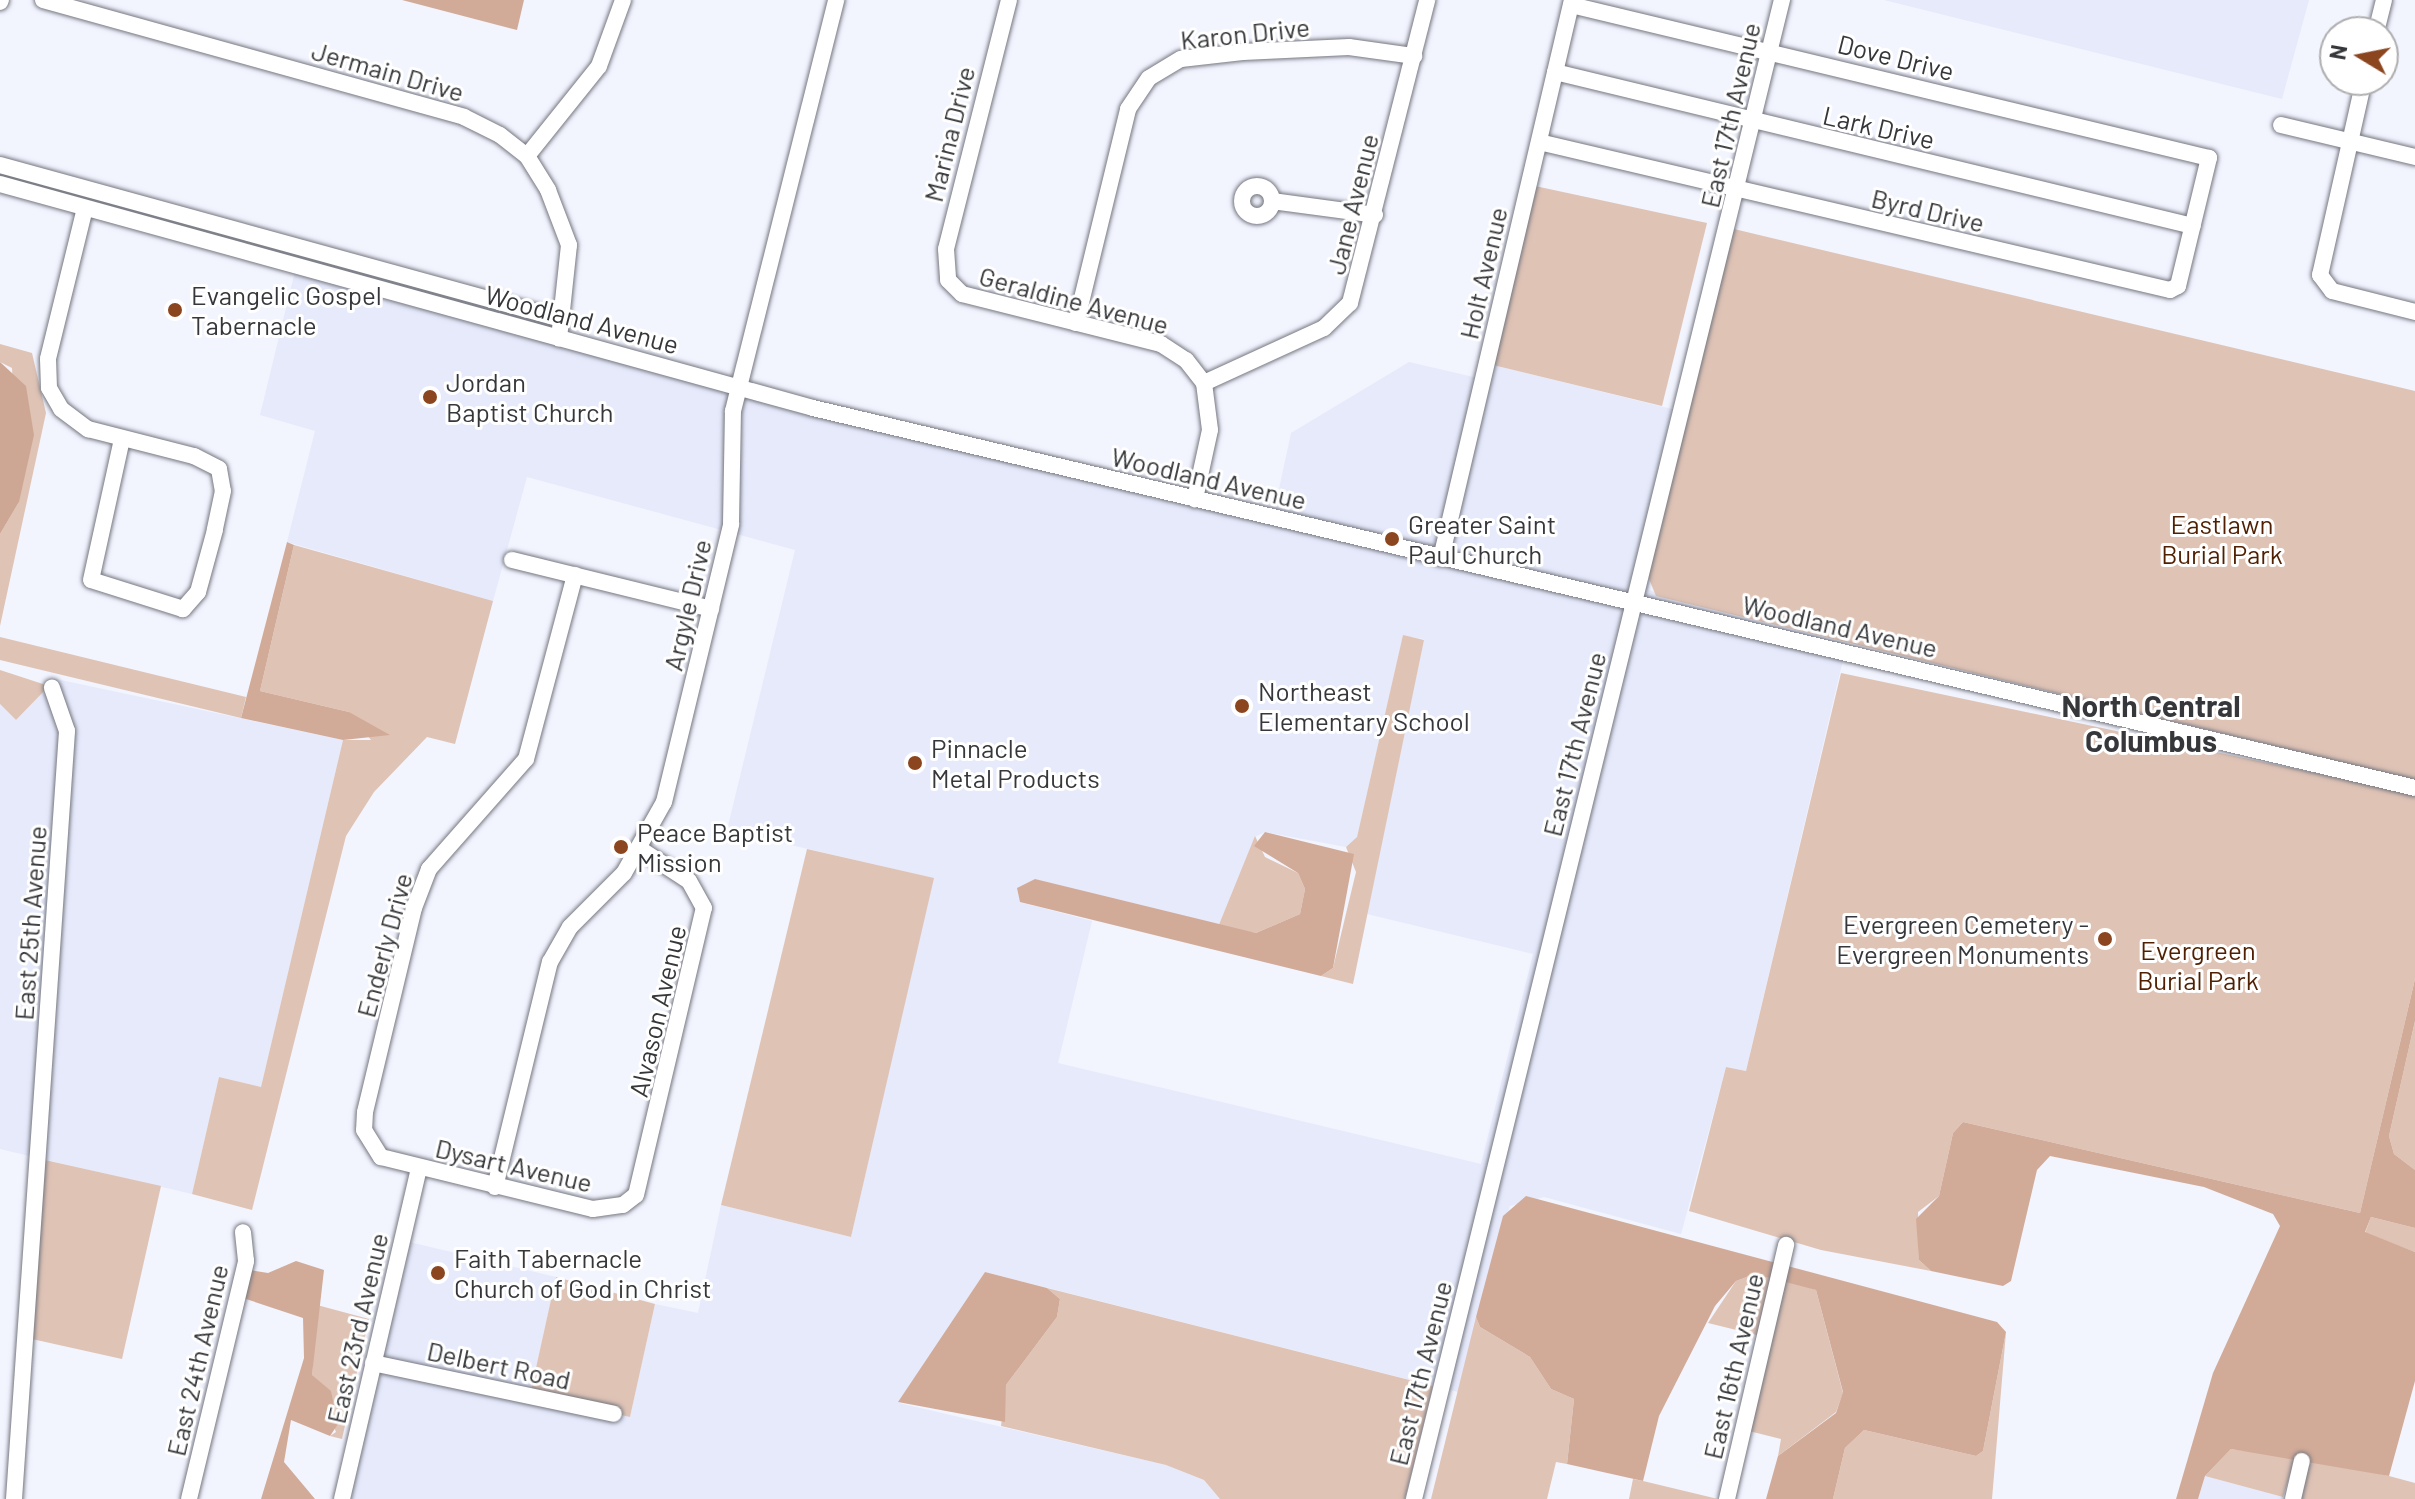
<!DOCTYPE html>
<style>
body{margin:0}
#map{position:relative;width:2415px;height:1499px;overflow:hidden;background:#f2f4fe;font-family:Barlow,sans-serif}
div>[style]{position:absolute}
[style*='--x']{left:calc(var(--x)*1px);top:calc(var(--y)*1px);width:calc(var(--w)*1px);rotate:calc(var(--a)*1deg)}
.built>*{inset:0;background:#e6eafb}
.green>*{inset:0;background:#dfc3b5}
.forest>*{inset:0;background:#d2ab98}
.water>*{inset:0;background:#cea794}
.roads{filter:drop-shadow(0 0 2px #757780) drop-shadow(0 0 2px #757780)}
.minor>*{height:16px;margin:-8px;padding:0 8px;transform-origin:8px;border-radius:8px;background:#fff}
.minor>.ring{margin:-8px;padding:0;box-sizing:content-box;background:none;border:16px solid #fff;border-radius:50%}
.dots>*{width:22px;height:22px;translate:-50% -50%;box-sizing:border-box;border:4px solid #fff;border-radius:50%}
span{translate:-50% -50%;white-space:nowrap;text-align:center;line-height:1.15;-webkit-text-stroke:6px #fff;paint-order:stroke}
.street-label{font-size:26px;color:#36373a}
.poi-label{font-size:26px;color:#36373a}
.left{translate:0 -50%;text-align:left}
.right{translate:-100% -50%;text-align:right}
.park-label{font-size:26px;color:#501f01}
.quarter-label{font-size:30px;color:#36373a;font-weight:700}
.north{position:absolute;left:2319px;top:16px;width:80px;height:80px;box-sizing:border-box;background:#fff;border:2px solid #afafb0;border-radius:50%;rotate:280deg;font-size:22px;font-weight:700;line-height:32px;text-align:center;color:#36373a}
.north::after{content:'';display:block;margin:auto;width:28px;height:36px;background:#8c461f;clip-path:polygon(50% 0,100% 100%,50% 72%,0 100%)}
</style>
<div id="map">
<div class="built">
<i style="clip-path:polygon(1884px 0,2309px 0,2282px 99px)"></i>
<i style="clip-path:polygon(evenodd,296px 267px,828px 412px,1273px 517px,1291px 433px,1409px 362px,1482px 379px,1486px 363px,1688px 413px,1648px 590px,1847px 643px,1746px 1071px,1726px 1067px,1681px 1234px,1544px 1197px,1510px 1206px,1458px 1392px,985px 1272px,899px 1403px,1166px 1465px,1204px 1480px,1220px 1499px,341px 1499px,401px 1240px,556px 1277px,530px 1395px,630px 1417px,655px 1304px,698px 1313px,721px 1205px,851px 1237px,933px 878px,727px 830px,795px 550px,527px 477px,493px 601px,287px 542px,315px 431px,260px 415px,296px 267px,1403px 636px,1424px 639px,1367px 914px,1533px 954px,1481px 1164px,1058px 1063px,1092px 921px,1020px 902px,1035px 879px,1218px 927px,1255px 837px,1265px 832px,1346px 847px,1357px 837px,1403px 636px)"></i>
<i style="clip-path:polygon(56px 679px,343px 740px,261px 1087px,219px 1077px,192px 1194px,0 1149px,0 704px,16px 720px)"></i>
<i style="clip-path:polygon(2205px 1476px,2283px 1497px,2283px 1499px,2198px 1499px)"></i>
</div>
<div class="green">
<i style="clip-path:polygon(1535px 186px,1707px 223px,1662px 406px,1493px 365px)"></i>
<i style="clip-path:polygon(1734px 229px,2415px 391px,2415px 780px,1656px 596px,1647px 574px)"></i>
<i style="clip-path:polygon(0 344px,32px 353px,46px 413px,0 626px,0 534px,19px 502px,12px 368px,0 362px)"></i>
<i style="clip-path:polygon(294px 545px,493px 601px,455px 744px,427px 737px,374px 792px,346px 836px,252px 1210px,192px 1194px,219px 1077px,261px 1087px,343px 740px,371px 740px,349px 712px,260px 691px)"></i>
<i style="clip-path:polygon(1403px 635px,1424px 640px,1353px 984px,1321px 976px,1333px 968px,1356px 872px,1346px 847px,1357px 837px)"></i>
<i style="clip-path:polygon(0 637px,246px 697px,241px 718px,0 660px)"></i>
<i style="clip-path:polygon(0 670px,49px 686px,16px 720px,0 704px)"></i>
<i style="clip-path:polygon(1841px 673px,2415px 794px,2415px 979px,2360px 1213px,1963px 1122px,1953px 1133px,1939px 1196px,1918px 1212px,1919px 1260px,1931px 1271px,1821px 1250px,1689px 1211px,1726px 1067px,1746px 1071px)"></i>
<i style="clip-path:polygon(1255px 836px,1265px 857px,1298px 873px,1305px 889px,1300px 914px,1256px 933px,1218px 927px)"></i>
<i style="clip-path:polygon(807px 849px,934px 878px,851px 1237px,721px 1205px)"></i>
<i style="clip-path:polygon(2415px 1021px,2415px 1170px,2394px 1154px,2389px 1136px)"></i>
<i style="clip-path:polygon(45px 1160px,161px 1186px,122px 1359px,32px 1339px)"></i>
<i style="clip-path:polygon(2371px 1217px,2415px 1228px,2415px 1252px,2365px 1233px)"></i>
<i style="clip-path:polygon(1755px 1274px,1773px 1276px,1761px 1336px,1708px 1323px,1736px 1281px)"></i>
<i style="clip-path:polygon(556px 1277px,655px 1304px,630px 1417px,530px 1395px)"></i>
<i style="clip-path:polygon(1781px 1278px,1816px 1290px,1843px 1393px,1836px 1412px,1778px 1456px,1781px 1439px,1749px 1431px)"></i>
<i style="clip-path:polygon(1047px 1288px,1433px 1386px,1405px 1499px,1220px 1499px,1204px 1480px,1166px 1465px,1001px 1426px,1006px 1385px,1057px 1317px,1060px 1299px)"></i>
<i style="clip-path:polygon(317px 1305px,369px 1319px,342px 1439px,330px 1436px,336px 1432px,312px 1375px)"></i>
<i style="clip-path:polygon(1476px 1317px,1480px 1327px,1530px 1357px,1551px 1389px,1574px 1399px,1567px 1464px,1556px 1462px,1547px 1499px,1431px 1499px)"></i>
<i style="clip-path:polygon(2006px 1332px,1992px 1499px,1833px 1499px,1845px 1448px,1864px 1430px,1976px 1456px,1983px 1451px)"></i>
<i style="clip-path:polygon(2231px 1449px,2313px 1459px,2389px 1476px,2415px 1483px,2415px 1499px,2296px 1499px,2312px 1459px,2292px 1469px,2283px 1497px,2205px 1476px)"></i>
<i style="clip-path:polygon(1633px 1479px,1643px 1481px,1718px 1499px,1629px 1499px)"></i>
</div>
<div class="forest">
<i style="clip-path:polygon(402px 0,524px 0,517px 30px)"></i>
<i style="clip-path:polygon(287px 542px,294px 545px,260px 691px,349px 712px,390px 735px,343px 740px,241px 718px)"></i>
<i style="clip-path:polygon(1265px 832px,1354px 854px,1333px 968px,1321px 976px,1020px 902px,1017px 888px,1035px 879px,1256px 933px,1300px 914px,1305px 889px,1298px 873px,1254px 846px)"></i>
<i style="clip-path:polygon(2415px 979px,2415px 1021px,2389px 1136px,2394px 1154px,2415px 1170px,2415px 1228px,2371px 1217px,2365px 1232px,2415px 1252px,2415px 1381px,2389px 1476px,2231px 1449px,2205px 1476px,2198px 1499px,2176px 1499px,2213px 1373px,2280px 1226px,2273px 1214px,2204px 1187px,2050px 1156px,2037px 1170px,2011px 1281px,2003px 1286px,1931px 1271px,1919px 1260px,1916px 1219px,1939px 1196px,1953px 1133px,1963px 1122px,2360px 1213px)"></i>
<i style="clip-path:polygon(1526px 1196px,1997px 1322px,2006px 1332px,1983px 1451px,1976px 1456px,1864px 1430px,1845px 1448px,1833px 1499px,1766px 1499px,1778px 1456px,1836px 1413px,1843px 1392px,1816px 1290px,1755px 1274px,1736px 1281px,1715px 1306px,1659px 1416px,1643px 1481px,1567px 1464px,1574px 1399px,1551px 1389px,1530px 1357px,1480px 1327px,1476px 1317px,1503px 1216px)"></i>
<i style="clip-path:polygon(296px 1261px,324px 1270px,312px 1375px,331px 1391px,338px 1424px,330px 1436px,291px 1420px,284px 1462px,315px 1499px,261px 1499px,304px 1358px,303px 1318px,243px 1298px,249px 1270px,268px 1273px)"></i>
<i style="clip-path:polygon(985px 1272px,1047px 1288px,1060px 1299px,1057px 1317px,1006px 1385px,1005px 1422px,898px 1402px)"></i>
</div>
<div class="water">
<i style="clip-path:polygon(0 362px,26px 386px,34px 435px,19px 502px,0 534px)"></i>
</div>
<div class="roads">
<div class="minor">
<i style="--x:43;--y:0;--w:437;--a:15.5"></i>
<i style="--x:464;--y:117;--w:40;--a:26.6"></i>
<i style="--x:500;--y:135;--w:34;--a:38"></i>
<i style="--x:527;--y:156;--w:40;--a:58"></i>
<i style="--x:548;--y:190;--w:59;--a:69.1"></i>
<i style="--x:569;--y:245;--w:94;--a:96.1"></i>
<i style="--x:1009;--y:0;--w:257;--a:104.2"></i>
<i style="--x:946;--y:249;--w:31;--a:86"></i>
<i style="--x:948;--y:280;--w:20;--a:45"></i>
<i style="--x:962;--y:294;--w:205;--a:14.1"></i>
<i style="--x:1161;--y:344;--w:30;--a:33"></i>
<i style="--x:1186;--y:360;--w:29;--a:52"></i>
<i style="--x:1204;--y:383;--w:47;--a:82.7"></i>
<i style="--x:1210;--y:430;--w:71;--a:102.3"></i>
<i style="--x:0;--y:2;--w:2;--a:-63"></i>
<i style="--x:2376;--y:32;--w:33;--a:-76"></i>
<i style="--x:1555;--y:72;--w:656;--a:13.57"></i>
<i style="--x:2364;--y:80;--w:200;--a:102.7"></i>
<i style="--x:2320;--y:275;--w:20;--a:53"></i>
<i style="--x:2332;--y:291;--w:86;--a:14.2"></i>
<i style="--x:2281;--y:125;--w:138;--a:13.4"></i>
<i style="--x:1539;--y:142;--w:648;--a:13.2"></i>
<i style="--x:2170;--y:290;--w:9;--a:-27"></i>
<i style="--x:2178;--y:286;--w:132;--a:-76.4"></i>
<i style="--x:2209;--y:158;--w:656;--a:-166.51"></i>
<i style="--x:527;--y:156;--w:115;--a:-51.3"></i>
<i style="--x:599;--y:66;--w:70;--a:-70"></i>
<i style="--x:0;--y:165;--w:582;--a:15.35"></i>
<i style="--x:0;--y:184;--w:843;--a:15.4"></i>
<i style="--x:813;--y:408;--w:1646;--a:13.34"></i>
<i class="ring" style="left:1242px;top:186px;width:14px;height:14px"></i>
<i style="--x:1272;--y:201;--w:104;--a:7.7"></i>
<i style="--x:85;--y:208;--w:155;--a:103.8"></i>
<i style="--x:48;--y:359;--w:29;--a:88"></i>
<i style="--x:49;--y:388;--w:24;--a:60"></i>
<i style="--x:61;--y:409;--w:34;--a:37"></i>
<i style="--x:88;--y:429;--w:109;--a:14.3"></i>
<i style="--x:194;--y:456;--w:28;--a:27"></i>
<i style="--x:219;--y:469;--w:22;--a:80"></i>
<i style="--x:223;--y:491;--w:40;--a:102"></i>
<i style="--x:215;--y:530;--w:64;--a:105.3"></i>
<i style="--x:198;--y:592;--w:23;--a:131"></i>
<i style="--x:183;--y:609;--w:96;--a:-162.5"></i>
<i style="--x:91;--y:580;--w:144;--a:-77.6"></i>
<i style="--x:1076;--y:323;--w:220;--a:-76.3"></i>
<i style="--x:1128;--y:109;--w:37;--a:-56"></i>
<i style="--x:1149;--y:78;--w:37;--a:-31"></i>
<i style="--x:1181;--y:59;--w:62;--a:-6.4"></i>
<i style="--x:1243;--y:52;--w:106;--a:-2.7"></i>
<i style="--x:1349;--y:47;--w:66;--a:7.9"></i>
<i style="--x:1204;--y:383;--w:132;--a:-24.6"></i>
<i style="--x:1324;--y:328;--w:36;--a:-44"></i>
<i style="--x:1350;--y:303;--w:313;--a:-75.7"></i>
<i style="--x:1441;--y:558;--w:573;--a:-76.79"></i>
<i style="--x:512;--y:560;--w:205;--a:13.8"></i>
<i style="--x:575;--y:575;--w:190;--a:104.9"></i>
<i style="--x:526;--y:759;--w:147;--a:131.4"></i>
<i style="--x:429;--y:869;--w:42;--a:111"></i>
<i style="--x:414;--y:908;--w:210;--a:103.5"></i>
<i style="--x:365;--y:1112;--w:18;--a:93"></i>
<i style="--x:364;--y:1130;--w:32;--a:58"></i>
<i style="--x:381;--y:1157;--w:218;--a:13.8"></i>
<i style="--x:593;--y:1209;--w:30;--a:-8"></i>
<i style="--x:623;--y:1205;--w:16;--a:-38"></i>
<i style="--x:636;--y:1195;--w:295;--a:-76.7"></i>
<i style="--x:704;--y:908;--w:31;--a:-119"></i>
<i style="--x:689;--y:881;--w:59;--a:-146.9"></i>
<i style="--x:495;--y:1187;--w:232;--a:-76.3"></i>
<i style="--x:550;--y:962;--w:40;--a:-60.3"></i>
<i style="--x:570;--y:927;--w:76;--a:-45"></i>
<i style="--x:624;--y:873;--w:81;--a:-60.6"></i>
<i style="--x:664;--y:802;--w:286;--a:-76.4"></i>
<i style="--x:731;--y:524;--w:113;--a:-89"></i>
<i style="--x:733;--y:411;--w:424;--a:-75.9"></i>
<i style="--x:373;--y:1363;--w:246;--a:11.9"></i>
<i style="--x:14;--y:1499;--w:770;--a:-86.05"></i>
<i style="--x:67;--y:731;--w:46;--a:-109.2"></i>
<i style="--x:189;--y:1499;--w:245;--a:-76.5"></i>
<i style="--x:246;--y:1261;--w:29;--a:-96"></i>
<i style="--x:342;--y:1499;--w:339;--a:-76.9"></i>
<i style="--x:1414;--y:1499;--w:1544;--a:-76.21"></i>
<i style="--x:1727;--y:1499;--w:261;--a:-76.9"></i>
<i style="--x:2293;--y:1499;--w:39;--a:-77"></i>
</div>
</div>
<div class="dots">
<i style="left:175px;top:310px;background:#8c461f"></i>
<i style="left:430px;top:397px;background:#8c461f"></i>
<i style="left:1392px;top:539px;background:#8c461f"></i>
<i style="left:1242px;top:706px;background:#8c461f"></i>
<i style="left:915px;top:763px;background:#8c461f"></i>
<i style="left:621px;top:847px;background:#8c461f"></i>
<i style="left:2105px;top:939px;background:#8c461f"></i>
<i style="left:438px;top:1273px;background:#8c461f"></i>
</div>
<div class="street-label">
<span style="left:1245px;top:33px;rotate:-6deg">Karon Drive</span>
<span style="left:1896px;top:57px;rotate:14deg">Dove Drive</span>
<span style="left:388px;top:71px;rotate:16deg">Jermain Drive</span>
<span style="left:1730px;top:115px;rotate:-77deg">East 17th Avenue</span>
<span style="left:1879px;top:127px;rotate:13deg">Lark Drive</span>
<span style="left:949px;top:134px;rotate:-76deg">Marina Drive</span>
<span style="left:1352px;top:204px;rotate:-76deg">Jane Avenue</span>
<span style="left:1928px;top:210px;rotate:13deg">Byrd Drive</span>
<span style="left:1483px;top:273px;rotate:-77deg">Holt Avenue</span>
<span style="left:1074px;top:300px;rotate:15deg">Geraldine Avenue</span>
<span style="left:582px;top:319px;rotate:15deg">Woodland Avenue</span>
<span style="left:1209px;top:478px;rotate:13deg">Woodland Avenue</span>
<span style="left:687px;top:605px;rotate:-77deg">Argyle Drive</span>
<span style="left:1840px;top:626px;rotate:13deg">Woodland Avenue</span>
<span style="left:1574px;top:744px;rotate:-76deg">East 17th Avenue</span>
<span style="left:30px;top:923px;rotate:-86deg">East 25th Avenue</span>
<span style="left:384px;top:945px;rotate:-75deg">Enderly Drive</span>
<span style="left:657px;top:1011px;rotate:-77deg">Alvason Avenue</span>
<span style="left:514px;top:1165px;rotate:13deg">Dysart Avenue</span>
<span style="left:357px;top:1328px;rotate:-77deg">East 23rd Avenue</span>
<span style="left:197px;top:1360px;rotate:-77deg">East 24th Avenue</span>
<span style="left:499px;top:1365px;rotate:12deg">Delbert Road</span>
<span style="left:1733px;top:1366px;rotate:-77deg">East 16th Avenue</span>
<span style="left:1420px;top:1373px;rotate:-76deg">East 17th Avenue</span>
</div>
<div class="poi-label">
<span class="left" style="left:191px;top:310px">Evangelic Gospel<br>Tabernacle</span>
<span class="left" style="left:446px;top:397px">Jordan<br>Baptist Church</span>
<span class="left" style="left:1408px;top:539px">Greater Saint<br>Paul Church</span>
<span class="left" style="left:1258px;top:706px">Northeast<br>Elementary School</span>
<span class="left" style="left:931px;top:763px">Pinnacle<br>Metal Products</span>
<span class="left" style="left:637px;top:847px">Peace Baptist<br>Mission</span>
<span class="right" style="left:2089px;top:939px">Evergreen Cemetery -<br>Evergreen Monuments</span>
<span class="left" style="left:454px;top:1273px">Faith Tabernacle<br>Church of God in Christ</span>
</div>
<div class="park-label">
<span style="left:2222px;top:539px">Eastlawn<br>Burial Park</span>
<span style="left:2198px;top:965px">Evergreen<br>Burial Park</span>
</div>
<div class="quarter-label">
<span style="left:2151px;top:722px">North Central<br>Columbus</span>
</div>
<div class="north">N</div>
</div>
